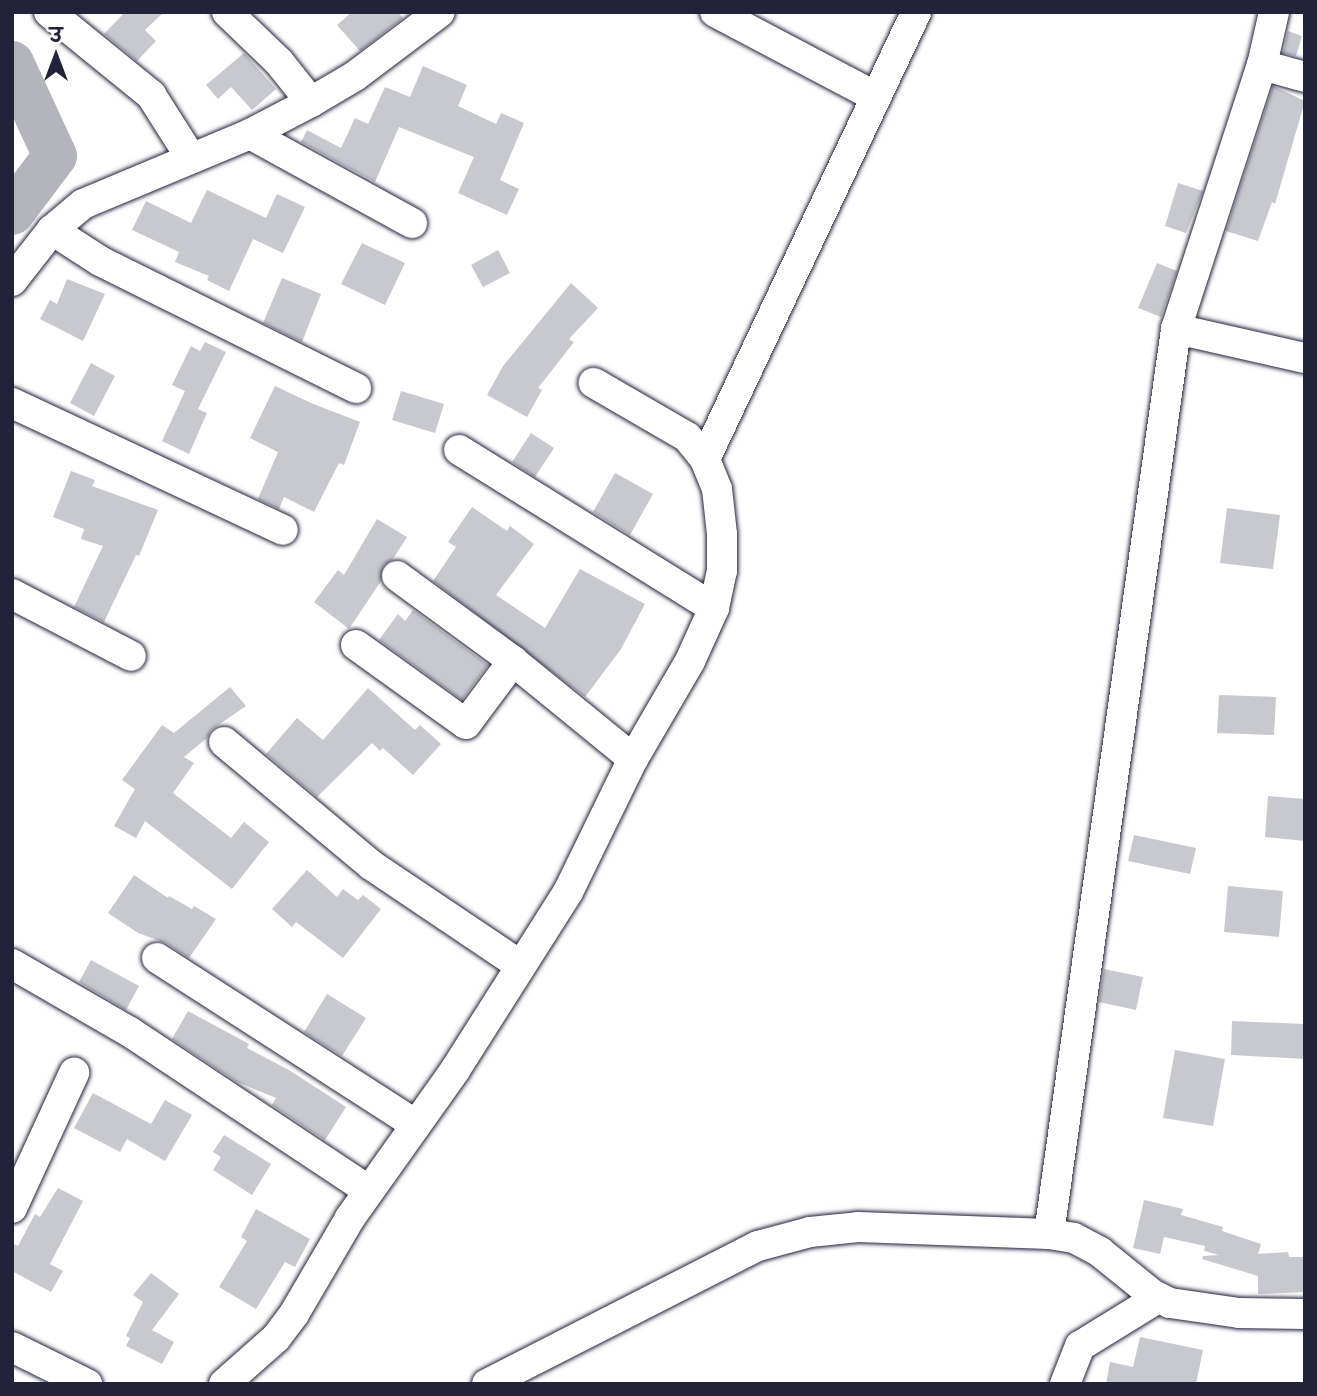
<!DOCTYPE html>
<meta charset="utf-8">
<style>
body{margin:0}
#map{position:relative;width:1317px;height:1396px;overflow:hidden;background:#fff;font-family:Mali,"Playpen Sans Deva",sans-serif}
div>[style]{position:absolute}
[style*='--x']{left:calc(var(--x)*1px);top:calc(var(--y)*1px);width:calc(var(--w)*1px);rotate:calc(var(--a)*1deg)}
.river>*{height:44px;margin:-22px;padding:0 22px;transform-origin:22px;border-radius:22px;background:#b4b4bc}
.building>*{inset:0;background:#c8c8cf}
.roads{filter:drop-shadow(0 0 2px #22223b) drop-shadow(0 0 2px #22223b)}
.minor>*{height:30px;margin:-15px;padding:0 15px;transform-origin:15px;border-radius:15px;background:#fff}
span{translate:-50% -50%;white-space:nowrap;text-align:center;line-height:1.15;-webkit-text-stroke:7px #fff;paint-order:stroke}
.frame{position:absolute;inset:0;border:14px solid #22223b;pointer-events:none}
.north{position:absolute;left:21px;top:21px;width:70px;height:70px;-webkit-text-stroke:5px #fff;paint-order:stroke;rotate:0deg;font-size:19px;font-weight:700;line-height:28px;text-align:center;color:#22223b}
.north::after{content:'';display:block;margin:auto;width:24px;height:32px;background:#22223b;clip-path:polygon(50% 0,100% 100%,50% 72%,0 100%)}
</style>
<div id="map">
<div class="river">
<i style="--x:12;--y:63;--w:102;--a:65.2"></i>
<i style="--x:55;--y:156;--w:71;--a:127"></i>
</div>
<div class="building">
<i style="clip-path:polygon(125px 12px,164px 12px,145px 30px,156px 41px,137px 61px,104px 34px)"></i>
<i style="clip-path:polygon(352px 12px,398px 12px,403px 18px,360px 51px,337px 25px)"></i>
<i style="clip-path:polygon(1288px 31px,1302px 36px,1296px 56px,1283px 53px)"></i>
<i style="clip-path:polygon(244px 53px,276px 89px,252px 110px,231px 87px,218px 99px,206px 85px)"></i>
<i style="clip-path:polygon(423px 66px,467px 85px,458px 106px,496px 124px,501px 113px,524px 123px,500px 180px,519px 189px,507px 215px,458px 193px,474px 157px,399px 127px,375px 182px,301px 142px,307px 130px,341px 148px,355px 118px,368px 124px,385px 87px,410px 97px)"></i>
<i style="clip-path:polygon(1273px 86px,1305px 101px,1275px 204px,1272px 202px,1258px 241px,1226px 231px)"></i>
<i style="clip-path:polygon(1178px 183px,1203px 191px,1186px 233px,1165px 226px)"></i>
<i style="clip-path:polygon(207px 190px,266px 218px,277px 194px,305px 207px,283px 253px,253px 239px,229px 291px,207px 280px,209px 276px,175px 262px,179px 252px,132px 230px,146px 201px,191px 223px)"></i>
<i style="clip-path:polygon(362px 243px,405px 263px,385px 305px,341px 284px)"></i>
<i style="clip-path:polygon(498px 250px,510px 273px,483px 287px,471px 265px)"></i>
<i style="clip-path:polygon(1157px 263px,1177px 271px,1161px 317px,1138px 308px)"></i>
<i style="clip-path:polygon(282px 278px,321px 294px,302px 342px,263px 323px)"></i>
<i style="clip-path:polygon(67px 279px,105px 294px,83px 341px,40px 319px,50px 300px,57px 304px)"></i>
<i style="clip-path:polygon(571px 283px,598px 308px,569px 339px,574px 342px,538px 388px,542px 390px,527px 417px,487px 395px,503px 366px)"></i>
<i style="clip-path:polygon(205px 342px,226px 352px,198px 409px,207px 413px,189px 454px,162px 441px,185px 391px,172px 385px,191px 346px,200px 351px)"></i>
<i style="clip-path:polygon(91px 363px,115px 376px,94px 416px,70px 403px)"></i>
<i style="clip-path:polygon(275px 386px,311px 403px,360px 422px,344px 465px,339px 463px,314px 512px,284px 497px,279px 509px,258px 499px,278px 452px,250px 438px)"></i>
<i style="clip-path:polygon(401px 391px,444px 404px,435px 433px,392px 420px)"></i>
<i style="clip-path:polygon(531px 433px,554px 448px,535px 477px,512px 462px)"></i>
<i style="clip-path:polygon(71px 471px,95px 480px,92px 486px,158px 510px,139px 556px,136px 555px,104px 622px,74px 607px,103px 546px,81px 539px,84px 529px,53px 517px)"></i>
<i style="clip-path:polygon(615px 473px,653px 494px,630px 535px,593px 512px)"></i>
<i style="clip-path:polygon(472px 507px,507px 531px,510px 526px,534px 544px,496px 595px,545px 628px,580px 569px,645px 604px,621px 649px,585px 697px,433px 581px,456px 547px,448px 542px)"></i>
<i style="clip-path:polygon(1227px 508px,1280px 515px,1273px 569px,1220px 563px)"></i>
<i style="clip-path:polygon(377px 519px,407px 537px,393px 559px,383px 566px,381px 581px,349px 629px,314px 602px,338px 570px,344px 575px)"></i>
<i style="clip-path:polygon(413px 610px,488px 665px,462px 700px,379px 640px,398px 614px,405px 621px)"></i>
<i style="clip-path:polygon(230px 687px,246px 706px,211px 730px,207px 738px,184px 757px,194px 763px,173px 793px,231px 838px,244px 822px,269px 842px,232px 889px,145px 821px,136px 838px,114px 826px,135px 789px,122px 780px,162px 725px,174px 733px)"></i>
<i style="clip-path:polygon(368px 688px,415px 730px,420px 725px,441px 744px,413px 775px,383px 748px,380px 751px,372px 743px,317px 797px,266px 754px,297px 718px,323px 740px)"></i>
<i style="clip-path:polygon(1219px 695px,1276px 697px,1274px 735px,1217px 733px)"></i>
<i style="clip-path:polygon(1268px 796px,1305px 799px,1305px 841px,1265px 837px)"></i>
<i style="clip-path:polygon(1134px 835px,1196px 848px,1190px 874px,1128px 861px)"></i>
<i style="clip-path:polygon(307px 870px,337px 897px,343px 889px,358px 900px,363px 895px,381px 909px,343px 958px,296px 922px,292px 927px,272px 909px)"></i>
<i style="clip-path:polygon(134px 875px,168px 898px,169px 896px,192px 909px,194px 906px,216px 919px,189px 958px,166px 943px,138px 933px,108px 913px)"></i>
<i style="clip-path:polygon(1228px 886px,1283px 891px,1279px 937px,1224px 932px)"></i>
<i style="clip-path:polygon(91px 960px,139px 986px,126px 1010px,79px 982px)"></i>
<i style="clip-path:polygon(1104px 969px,1143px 977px,1136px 1010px,1099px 1002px)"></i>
<i style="clip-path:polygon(327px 994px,366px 1018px,342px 1056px,304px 1032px)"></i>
<i style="clip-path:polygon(188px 1011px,249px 1044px,247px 1048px,289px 1070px,346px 1107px,325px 1140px,272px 1105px,276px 1098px,237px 1082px,172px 1039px)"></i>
<i style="clip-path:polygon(1232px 1021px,1305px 1024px,1305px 1059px,1231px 1055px)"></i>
<i style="clip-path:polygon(1175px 1050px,1225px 1059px,1213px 1126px,1163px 1118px)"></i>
<i style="clip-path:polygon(93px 1093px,151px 1124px,165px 1100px,192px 1115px,165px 1161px,127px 1139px,120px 1152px,74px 1128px)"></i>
<i style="clip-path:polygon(224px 1135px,271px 1164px,252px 1195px,213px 1170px,221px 1157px,213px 1152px)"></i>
<i style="clip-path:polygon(58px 1188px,83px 1201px,50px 1264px,63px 1271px,51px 1292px,12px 1271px,12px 1243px,18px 1246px,35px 1214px,40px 1217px)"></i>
<i style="clip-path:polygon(1144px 1200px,1183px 1209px,1181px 1215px,1223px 1227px,1222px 1231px,1261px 1244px,1258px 1254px,1288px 1252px,1289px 1257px,1305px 1257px,1305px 1292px,1258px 1294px,1258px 1276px,1202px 1259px,1203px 1256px,1219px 1255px,1204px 1251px,1205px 1246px,1164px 1237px,1160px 1254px,1133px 1248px)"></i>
<i style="clip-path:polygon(256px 1209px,310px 1239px,295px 1267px,285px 1262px,256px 1309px,219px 1287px,247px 1241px,241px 1237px)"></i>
<i style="clip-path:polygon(151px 1273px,179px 1294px,152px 1330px,174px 1342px,162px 1364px,126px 1346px,130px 1338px,126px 1336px,143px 1302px,133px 1295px)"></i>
<i style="clip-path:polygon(1140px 1337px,1203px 1350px,1196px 1384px,1106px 1384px,1110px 1362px,1133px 1367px)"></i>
</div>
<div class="roads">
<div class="minor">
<i style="--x:49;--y:12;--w:132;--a:39.1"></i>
<i style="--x:151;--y:95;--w:75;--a:57.6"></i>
<i style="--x:227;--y:12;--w:72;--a:43.9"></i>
<i style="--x:279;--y:62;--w:51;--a:51.3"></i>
<i style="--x:715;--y:12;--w:182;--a:27.8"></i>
<i style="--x:1262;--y:65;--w:45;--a:15.6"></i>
<i style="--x:250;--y:134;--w:185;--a:28.8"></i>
<i style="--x:52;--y:230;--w:57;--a:32.9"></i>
<i style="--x:100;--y:261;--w:286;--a:26.4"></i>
<i style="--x:12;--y:281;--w:65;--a:-51.9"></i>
<i style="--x:52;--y:230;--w:40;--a:-40"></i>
<i style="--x:83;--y:204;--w:181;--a:-22.7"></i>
<i style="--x:250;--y:134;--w:69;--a:-27.7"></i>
<i style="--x:311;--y:102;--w:51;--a:-30.6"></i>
<i style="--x:355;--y:76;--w:106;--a:-37"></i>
<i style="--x:1176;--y:329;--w:132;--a:12.7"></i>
<i style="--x:12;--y:403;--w:299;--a:25.1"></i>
<i style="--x:459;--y:450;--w:300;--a:31.8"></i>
<i style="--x:705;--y:459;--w:494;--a:-64.7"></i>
<i style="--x:397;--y:576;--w:144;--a:36.2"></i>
<i style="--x:513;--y:661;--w:155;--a:39.2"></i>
<i style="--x:12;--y:594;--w:134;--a:27.5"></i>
<i style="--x:356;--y:645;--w:135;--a:35.7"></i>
<i style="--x:466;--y:724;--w:79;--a:-53.3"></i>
<i style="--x:224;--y:742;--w:192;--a:39.9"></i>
<i style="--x:371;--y:865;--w:179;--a:33.9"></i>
<i style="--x:157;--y:958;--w:308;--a:32.8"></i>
<i style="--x:12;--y:964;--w:136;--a:30"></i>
<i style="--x:130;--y:1032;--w:286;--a:33.6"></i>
<i style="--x:12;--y:1208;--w:149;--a:-65.3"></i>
<i style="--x:1049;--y:1234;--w:914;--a:-82.01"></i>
<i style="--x:1176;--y:329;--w:278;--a:-72"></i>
<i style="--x:1262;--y:65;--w:54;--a:-77.2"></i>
<i style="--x:12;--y:1347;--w:84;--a:26.3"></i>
<i style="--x:224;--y:1384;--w:69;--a:-41.5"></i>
<i style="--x:276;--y:1338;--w:30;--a:-53"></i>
<i style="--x:294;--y:1314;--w:111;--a:-59.7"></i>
<i style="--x:350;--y:1218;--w:181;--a:-54.6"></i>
<i style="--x:455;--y:1070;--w:211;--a:-57.6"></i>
<i style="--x:568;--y:892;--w:148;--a:-64"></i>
<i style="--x:633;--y:759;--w:113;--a:-59.8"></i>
<i style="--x:690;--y:661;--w:58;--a:-65.6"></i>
<i style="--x:714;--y:608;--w:38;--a:-78"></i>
<i style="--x:722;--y:571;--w:37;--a:-90"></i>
<i style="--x:722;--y:534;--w:45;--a:-96.3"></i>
<i style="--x:717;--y:489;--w:32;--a:-112"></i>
<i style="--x:705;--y:459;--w:28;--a:-129"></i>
<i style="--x:687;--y:437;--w:108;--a:-149.9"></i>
<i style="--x:487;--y:1384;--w:304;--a:-27"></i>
<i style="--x:758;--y:1246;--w:54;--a:-15.1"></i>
<i style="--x:810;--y:1232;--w:48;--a:-5.9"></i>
<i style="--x:858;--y:1227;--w:191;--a:2.1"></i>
<i style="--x:1049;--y:1234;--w:25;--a:9"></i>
<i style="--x:1074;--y:1238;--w:30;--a:28"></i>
<i style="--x:1100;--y:1252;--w:67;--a:38.9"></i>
<i style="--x:1152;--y:1294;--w:20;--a:27"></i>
<i style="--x:1170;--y:1303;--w:70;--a:8.2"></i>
<i style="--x:1239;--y:1313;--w:66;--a:0.9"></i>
<i style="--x:1065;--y:1384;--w:41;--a:-68.5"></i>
<i style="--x:1080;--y:1346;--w:92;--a:-31.6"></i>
</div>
</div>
<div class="frame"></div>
<div class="north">उ</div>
</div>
